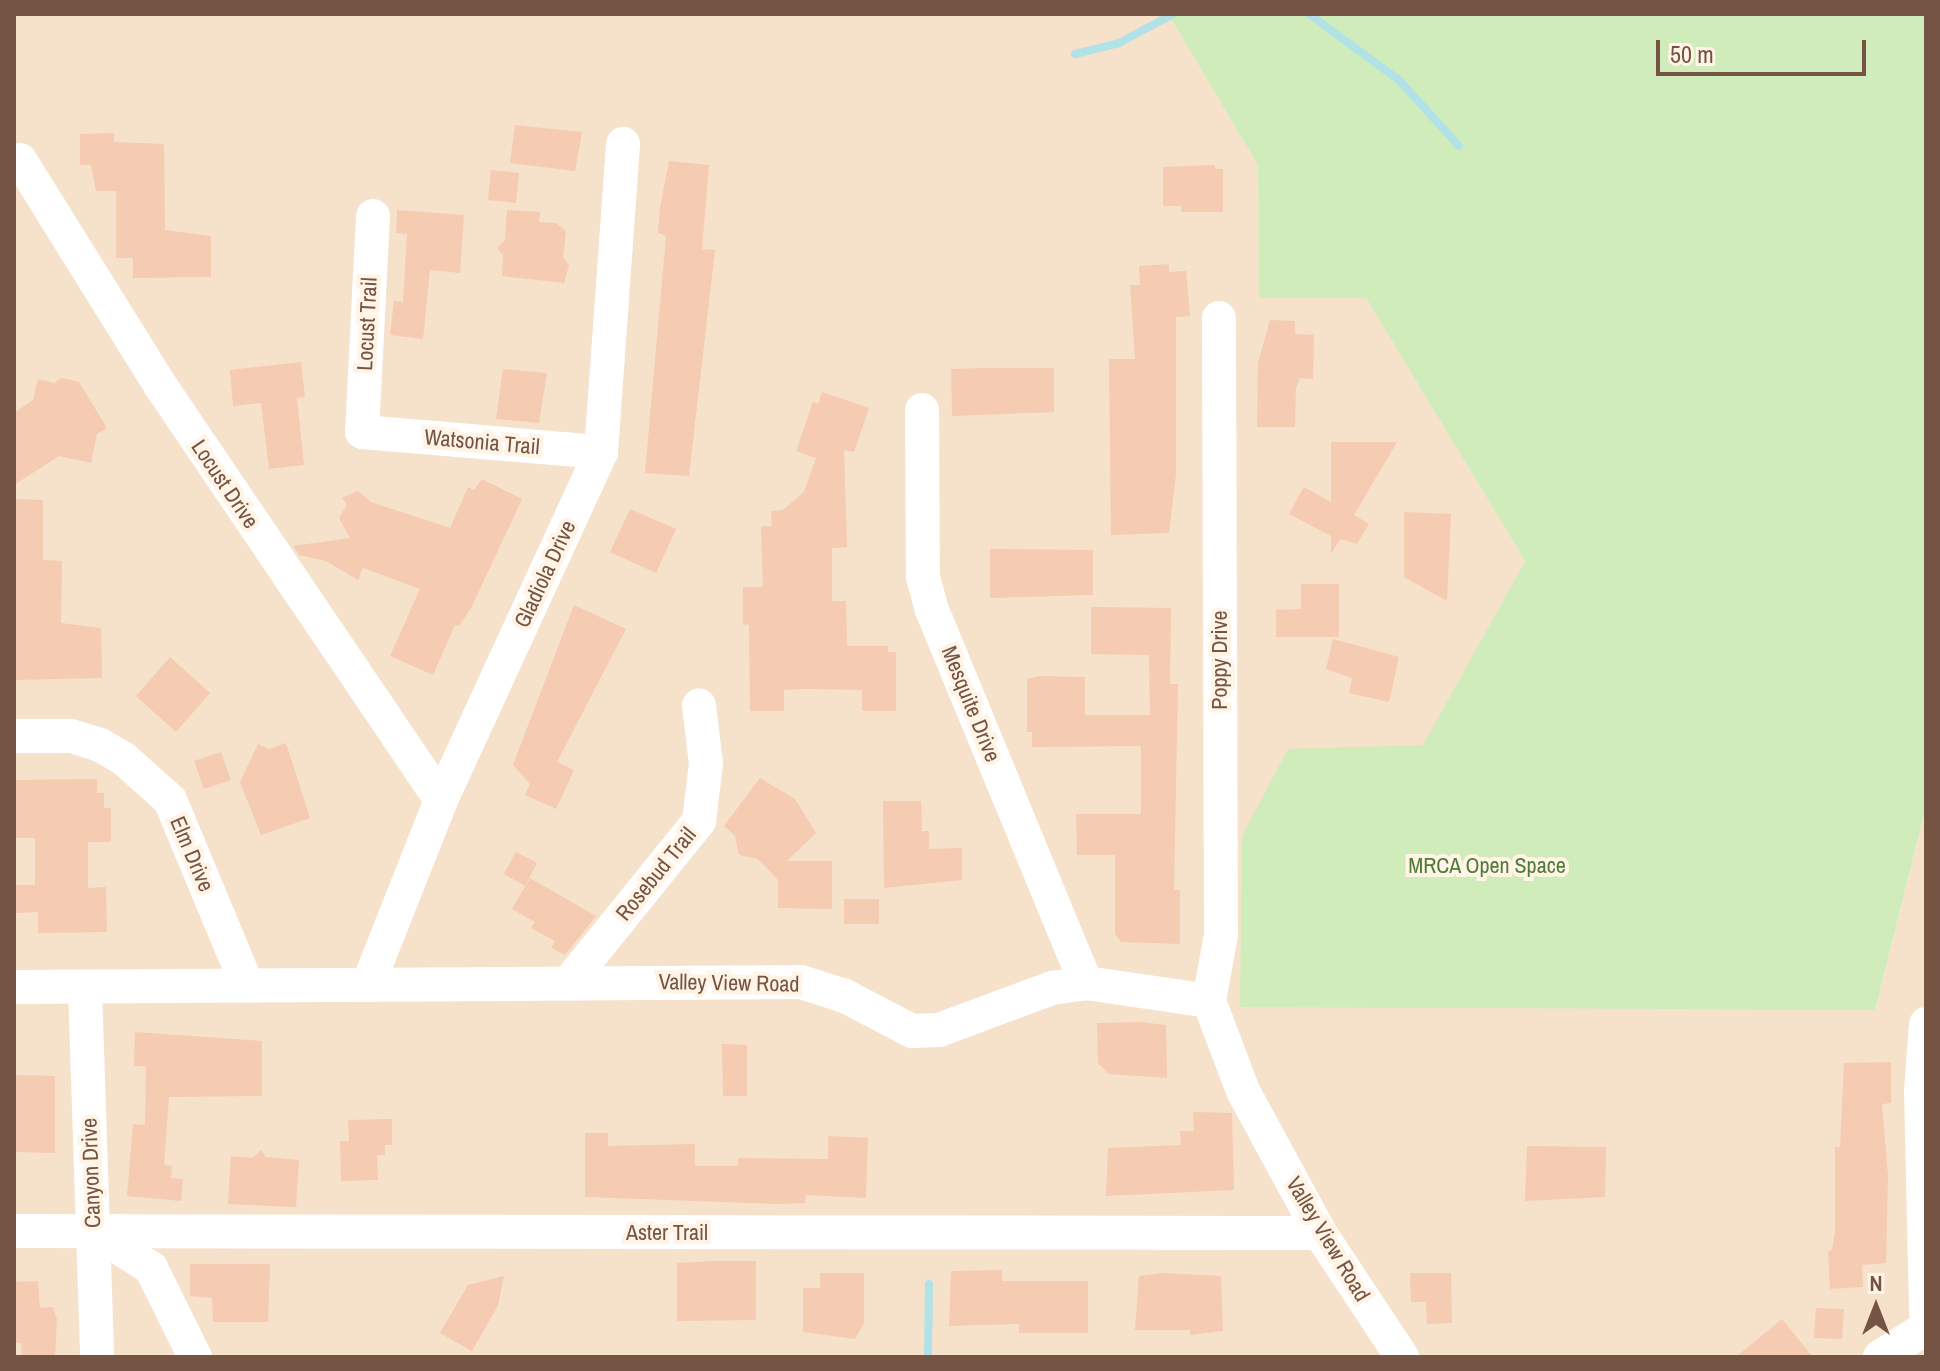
<!DOCTYPE html>
<style>
body{margin:0}
#map{position:relative;width:1940px;height:1371px;overflow:hidden;background:#fef0dd;font-family:"Archivo Narrow",sans-serif}
div>[style]{position:absolute}
[style*='--x']{left:calc(var(--x)*1px);top:calc(var(--y)*1px);width:calc(var(--w)*1px);rotate:calc(var(--a)*1deg)}
.residential>*{inset:0;background:#f6e1cb}
.green>*{inset:0;background:#d0ecbb}
.stream>*{height:8px;margin:-4px;padding:0 4px;transform-origin:4px;border-radius:4px;background:#b0e2e8}
.building>*{inset:0;background:#f5cbb2}
.minor>*{height:34px;margin:-17px;padding:0 17px;transform-origin:17px;border-radius:17px;background:#fff}
span{translate:-50% -50%;white-space:nowrap;text-align:center;line-height:1.15;-webkit-text-stroke:8px #fff4e5;paint-order:stroke}
.street-label{font-size:22px;color:#755444}
.park-label{font-size:22px;color:#507c3b}
.frame{position:absolute;inset:0;border:16px solid #755444;pointer-events:none}
.north{position:absolute;left:1836px;top:1267px;width:80px;height:80px;-webkit-text-stroke:6px #fff4e5;paint-order:stroke;rotate:0deg;font-size:22px;font-weight:700;line-height:32px;text-align:center;color:#755444}
.north::after{content:'';display:block;margin:auto;width:28px;height:36px;background:#755444;clip-path:polygon(50% 0,100% 100%,50% 72%,0 100%)}
.scale{position:absolute;left:1656px;top:40px;width:210px;height:36px;box-sizing:border-box;border:4px solid #755444;border-top:0;padding-left:10px;font-size:24px;line-height:28px;white-space:nowrap;color:#755444;-webkit-text-stroke:6px #fff4e5;paint-order:stroke}
</style>
<div id="map">
<div class="residential">
<i style="clip-path:polygon(14px 14px,1168px 14px,1258px 165px,1259px 298px,1366px 298px,1525px 561px,1423px 746px,1288px 750px,1875px 1010px,1926px 806px,1926px 1357px,14px 1357px)"></i>
</div>
<div class="green">
<i style="clip-path:polygon(1168px 14px,1926px 14px,1926px 806px,1875px 1010px,1240px 1007px,1242px 836px,1288px 749px,1423px 745px,1525px 561px,1366px 298px,1259px 298px,1258px 165px)"></i>
</div>
<div class="stream">
<i style="--x:1309;--y:14;--w:112;--a:36.3"></i>
<i style="--x:1399;--y:80;--w:89;--a:47.7"></i>
<i style="--x:1075;--y:54;--w:45;--a:-14"></i>
<i style="--x:1119;--y:43;--w:61;--a:-28.2"></i>
<i style="--x:928;--y:1357;--w:73;--a:-89.2"></i>
</div>
<div class="building">
<i style="clip-path:polygon(515px 125px,582px 132px,575px 171px,510px 163px)"></i>
<i style="clip-path:polygon(114px 133px,114px 142px,164px 144px,165px 230px,211px 236px,211px 277px,133px 278px,133px 258px,116px 258px,116px 191px,96px 191px,91px 165px,80px 165px,80px 134px)"></i>
<i style="clip-path:polygon(669px 161px,709px 165px,702px 249px,715px 250px,689px 476px,645px 473px,666px 236px,658px 233px,660px 208px)"></i>
<i style="clip-path:polygon(1215px 165px,1215px 169px,1223px 169px,1223px 212px,1181px 212px,1181px 206px,1163px 206px,1163px 167px)"></i>
<i style="clip-path:polygon(491px 170px,519px 173px,516px 203px,488px 200px)"></i>
<i style="clip-path:polygon(397px 210px,464px 215px,460px 273px,430px 270px,423px 339px,390px 335px,394px 301px,403px 302px,407px 234px,396px 233px)"></i>
<i style="clip-path:polygon(507px 210px,540px 212px,539px 222px,556px 223px,566px 231px,563px 258px,569px 265px,564px 283px,502px 276px,503px 255px,497px 248px,505px 240px)"></i>
<i style="clip-path:polygon(1169px 264px,1169px 272px,1186px 271px,1190px 316px,1176px 317px,1176px 474px,1169px 533px,1111px 535px,1109px 359px,1135px 359px,1130px 285px,1140px 285px,1139px 266px)"></i>
<i style="clip-path:polygon(1270px 320px,1295px 321px,1295px 334px,1314px 335px,1313px 379px,1300px 378px,1296px 388px,1295px 427px,1257px 427px,1258px 363px)"></i>
<i style="clip-path:polygon(301px 362px,305px 397px,297px 398px,304px 465px,269px 469px,261px 403px,233px 406px,230px 370px)"></i>
<i style="clip-path:polygon(986px 368px,1054px 368px,1054px 412px,952px 416px,951px 369px)"></i>
<i style="clip-path:polygon(503px 369px,547px 373px,539px 423px,496px 419px)"></i>
<i style="clip-path:polygon(62px 378px,79px 382px,107px 428px,97px 434px,91px 463px,59px 456px,14px 485px,14px 413px,33px 400px,38px 379px,54px 383px)"></i>
<i style="clip-path:polygon(822px 392px,869px 408px,854px 452px,844px 450px,847px 547px,832px 548px,832px 601px,846px 601px,847px 646px,888px 646px,888px 652px,896px 652px,896px 711px,862px 711px,862px 690px,805px 689px,784px 690px,784px 711px,750px 711px,749px 624px,743px 625px,743px 587px,763px 587px,761px 526px,772px 526px,771px 511px,783px 510px,804px 492px,816px 458px,796px 451px,813px 402px,818px 404px)"></i>
<i style="clip-path:polygon(1331px 442px,1397px 442px,1354px 515px,1369px 524px,1357px 544px,1340px 539px,1331px 554px,1331px 536px,1289px 514px,1304px 487px,1331px 502px)"></i>
<i style="clip-path:polygon(482px 479px,522px 499px,471px 608px,459px 626px,455px 625px,433px 675px,390px 656px,420px 589px,363px 568px,358px 580px,326px 561px,299px 555px,293px 546px,350px 538px,339px 518px,347px 505px,342px 498px,358px 491px,371px 502px,450px 528px,468px 487px,474px 490px)"></i>
<i style="clip-path:polygon(14px 499px,43px 500px,43px 560px,62px 561px,61px 623px,101px 628px,102px 678px,14px 680px)"></i>
<i style="clip-path:polygon(630px 509px,676px 529px,656px 573px,610px 552px)"></i>
<i style="clip-path:polygon(1404px 512px,1451px 514px,1447px 601px,1404px 577px)"></i>
<i style="clip-path:polygon(990px 549px,1093px 550px,1093px 595px,990px 598px)"></i>
<i style="clip-path:polygon(1301px 584px,1339px 584px,1339px 637px,1276px 637px,1276px 610px,1301px 609px)"></i>
<i style="clip-path:polygon(574px 605px,626px 629px,557px 762px,574px 770px,556px 809px,525px 795px,530px 784px,513px 765px)"></i>
<i style="clip-path:polygon(1091px 607px,1171px 608px,1170px 684px,1178px 684px,1174px 890px,1180px 890px,1180px 944px,1121px 942px,1115px 934px,1115px 855px,1077px 855px,1076px 814px,1141px 814px,1141px 746px,1032px 747px,1032px 732px,1027px 732px,1027px 679px,1040px 676px,1085px 677px,1085px 715px,1150px 715px,1149px 655px,1091px 654px)"></i>
<i style="clip-path:polygon(1333px 639px,1399px 657px,1389px 702px,1349px 693px,1352px 678px,1326px 669px)"></i>
<i style="clip-path:polygon(170px 657px,210px 693px,176px 732px,136px 696px)"></i>
<i style="clip-path:polygon(286px 743px,310px 818px,261px 835px,240px 782px,258px 744px,269px 749px)"></i>
<i style="clip-path:polygon(221px 752px,231px 780px,204px 789px,194px 761px)"></i>
<i style="clip-path:polygon(760px 778px,795px 799px,816px 833px,787px 861px,832px 861px,832px 909px,778px 908px,778px 880px,758px 859px,739px 855px,735px 836px,724px 826px)"></i>
<i style="clip-path:polygon(97px 779px,97px 793px,104px 793px,104px 808px,111px 808px,111px 842px,88px 842px,88px 888px,106px 887px,107px 932px,38px 933px,38px 912px,14px 913px,14px 885px,35px 885px,35px 838px,14px 838px,14px 780px)"></i>
<i style="clip-path:polygon(883px 801px,921px 801px,922px 831px,929px 831px,929px 849px,962px 848px,962px 880px,884px 888px)"></i>
<i style="clip-path:polygon(516px 852px,537px 863px,525px 886px,504px 874px)"></i>
<i style="clip-path:polygon(530px 878px,596px 916px,565px 955px,551px 948px,555px 941px,531px 928px,535px 922px,512px 909px)"></i>
<i style="clip-path:polygon(844px 899px,879px 899px,879px 924px,844px 924px)"></i>
<i style="clip-path:polygon(1140px 1022px,1166px 1025px,1167px 1078px,1109px 1074px,1098px 1063px,1097px 1023px)"></i>
<i style="clip-path:polygon(135px 1032px,262px 1041px,262px 1096px,169px 1097px,164px 1165px,172px 1166px,171px 1178px,183px 1179px,181px 1201px,127px 1196px,133px 1124px,145px 1125px,146px 1066px,134px 1066px)"></i>
<i style="clip-path:polygon(722px 1044px,747px 1045px,747px 1096px,723px 1096px)"></i>
<i style="clip-path:polygon(1891px 1062px,1891px 1103px,1882px 1104px,1888px 1175px,1886px 1263px,1862px 1265px,1863px 1287px,1830px 1289px,1828px 1251px,1832px 1250px,1835px 1232px,1835px 1147px,1840px 1147px,1844px 1063px)"></i>
<i style="clip-path:polygon(14px 1075px,55px 1076px,55px 1153px,14px 1152px)"></i>
<i style="clip-path:polygon(1193px 1112px,1232px 1113px,1234px 1190px,1106px 1196px,1108px 1148px,1181px 1145px,1180px 1131px,1194px 1131px)"></i>
<i style="clip-path:polygon(392px 1119px,392px 1145px,385px 1145px,385px 1155px,377px 1155px,378px 1180px,341px 1181px,340px 1141px,349px 1141px,348px 1120px)"></i>
<i style="clip-path:polygon(585px 1133px,608px 1133px,608px 1146px,695px 1144px,695px 1166px,738px 1166px,738px 1158px,828px 1159px,828px 1136px,868px 1138px,866px 1198px,806px 1195px,805px 1203px,776px 1204px,585px 1197px)"></i>
<i style="clip-path:polygon(1527px 1146px,1606px 1147px,1605px 1197px,1525px 1201px)"></i>
<i style="clip-path:polygon(261px 1150px,266px 1157px,299px 1160px,296px 1207px,228px 1204px,231px 1156px,253px 1158px)"></i>
<i style="clip-path:polygon(714px 1261px,756px 1261px,756px 1320px,677px 1321px,677px 1263px)"></i>
<i style="clip-path:polygon(190px 1264px,270px 1264px,268px 1322px,213px 1322px,212px 1298px,190px 1296px)"></i>
<i style="clip-path:polygon(1002px 1270px,1002px 1281px,1088px 1281px,1088px 1333px,1019px 1333px,1019px 1324px,949px 1326px,951px 1271px)"></i>
<i style="clip-path:polygon(820px 1273px,864px 1273px,864px 1323px,855px 1339px,803px 1332px,803px 1288px,820px 1288px)"></i>
<i style="clip-path:polygon(1162px 1273px,1221px 1276px,1223px 1331px,1190px 1335px,1190px 1330px,1135px 1330px,1139px 1276px)"></i>
<i style="clip-path:polygon(1410px 1273px,1451px 1273px,1452px 1323px,1427px 1324px,1426px 1302px,1411px 1302px)"></i>
<i style="clip-path:polygon(504px 1276px,498px 1305px,472px 1351px,440px 1333px,468px 1285px)"></i>
<i style="clip-path:polygon(38px 1281px,40px 1308px,53px 1307px,57px 1320px,55px 1357px,22px 1357px,21px 1343px,14px 1343px,14px 1282px)"></i>
<i style="clip-path:polygon(1816px 1308px,1844px 1309px,1842px 1339px,1814px 1338px)"></i>
<i style="clip-path:polygon(1782px 1319px,1813px 1357px,1736px 1357px)"></i>
</div>
<div class="minor">
<i style="--x:20;--y:160;--w:265;--a:58.1"></i>
<i style="--x:160;--y:385;--w:501;--a:55.9"></i>
<i style="--x:373;--y:216;--w:216;--a:92.9"></i>
<i style="--x:362;--y:432;--w:240;--a:4.8"></i>
<i style="--x:922;--y:410;--w:167;--a:89.7"></i>
<i style="--x:923;--y:577;--w:34;--a:75"></i>
<i style="--x:932;--y:610;--w:404;--a:67.6"></i>
<i style="--x:14;--y:736;--w:57;--a:0"></i>
<i style="--x:71;--y:736;--w:30;--a:17"></i>
<i style="--x:100;--y:745;--w:28;--a:30"></i>
<i style="--x:124;--y:759;--w:62;--a:41.7"></i>
<i style="--x:170;--y:800;--w:198;--a:67.4"></i>
<i style="--x:570;--y:981;--w:206;--a:-51.1"></i>
<i style="--x:699;--y:821;--w:57;--a:-83"></i>
<i style="--x:706;--y:764;--w:59;--a:-96.8"></i>
<i style="--x:369;--y:982;--w:196;--a:-68.4"></i>
<i style="--x:441;--y:800;--w:383;--a:-65.3"></i>
<i style="--x:601;--y:452;--w:309;--a:-85.9"></i>
<i style="--x:14;--y:987;--w:787;--a:-0.36"></i>
<i style="--x:801;--y:982;--w:46;--a:17.7"></i>
<i style="--x:845;--y:996;--w:76;--a:27.6"></i>
<i style="--x:912;--y:1031;--w:27;--a:-2"></i>
<i style="--x:939;--y:1030;--w:121;--a:-20.4"></i>
<i style="--x:1052;--y:988;--w:34;--a:-8"></i>
<i style="--x:1086;--y:983;--w:124;--a:8.3"></i>
<i style="--x:85;--y:989;--w:368;--a:88.1"></i>
<i style="--x:1209;--y:1001;--w:67;--a:-79.7"></i>
<i style="--x:1221;--y:935;--w:617;--a:-90.19"></i>
<i style="--x:1209;--y:1001;--w:96;--a:69.3"></i>
<i style="--x:1243;--y:1091;--w:162;--a:61.5"></i>
<i style="--x:1320;--y:1233;--w:149;--a:56.5"></i>
<i style="--x:1926;--y:1024;--w:67;--a:94.3"></i>
<i style="--x:1921;--y:1091;--w:222;--a:88.7"></i>
<i style="--x:14;--y:1231;--w:1306;--a:0.09"></i>
<i style="--x:93;--y:1231;--w:69;--a:32.5"></i>
<i style="--x:151;--y:1268;--w:99;--a:63.7"></i>
<i style="--x:1880;--y:1357;--w:54;--a:-32.2"></i>
</div>
<div class="street-label">
<span style="left:367px;top:324px;rotate:-87deg">Locust Trail</span>
<span style="left:482px;top:442px;rotate:5deg">Watsonia Trail</span>
<span style="left:225px;top:484px;rotate:56deg">Locust Drive</span>
<span style="left:545px;top:574px;rotate:-65deg">Gladiola Drive</span>
<span style="left:1220px;top:660px;rotate:-90deg">Poppy Drive</span>
<span style="left:971px;top:704px;rotate:68deg">Mesquite Drive</span>
<span style="left:192px;top:854px;rotate:67deg">Elm Drive</span>
<span style="left:656px;top:874px;rotate:-51deg">Rosebud Trail</span>
<span style="left:729px;top:983px;rotate:1deg">Valley View Road</span>
<span style="left:91px;top:1173px;rotate:-92deg">Canyon Drive</span>
<span style="left:667px;top:1233px">Aster Trail</span>
<span style="left:1328px;top:1239px;rotate:59deg">Valley View Road</span>
</div>
<div class="park-label">
<span style="left:1487px;top:866px">MRCA Open Space</span>
</div>
<div class="frame"></div>
<div class="north">N</div>
<div class="scale">50 m</div>
</div>
